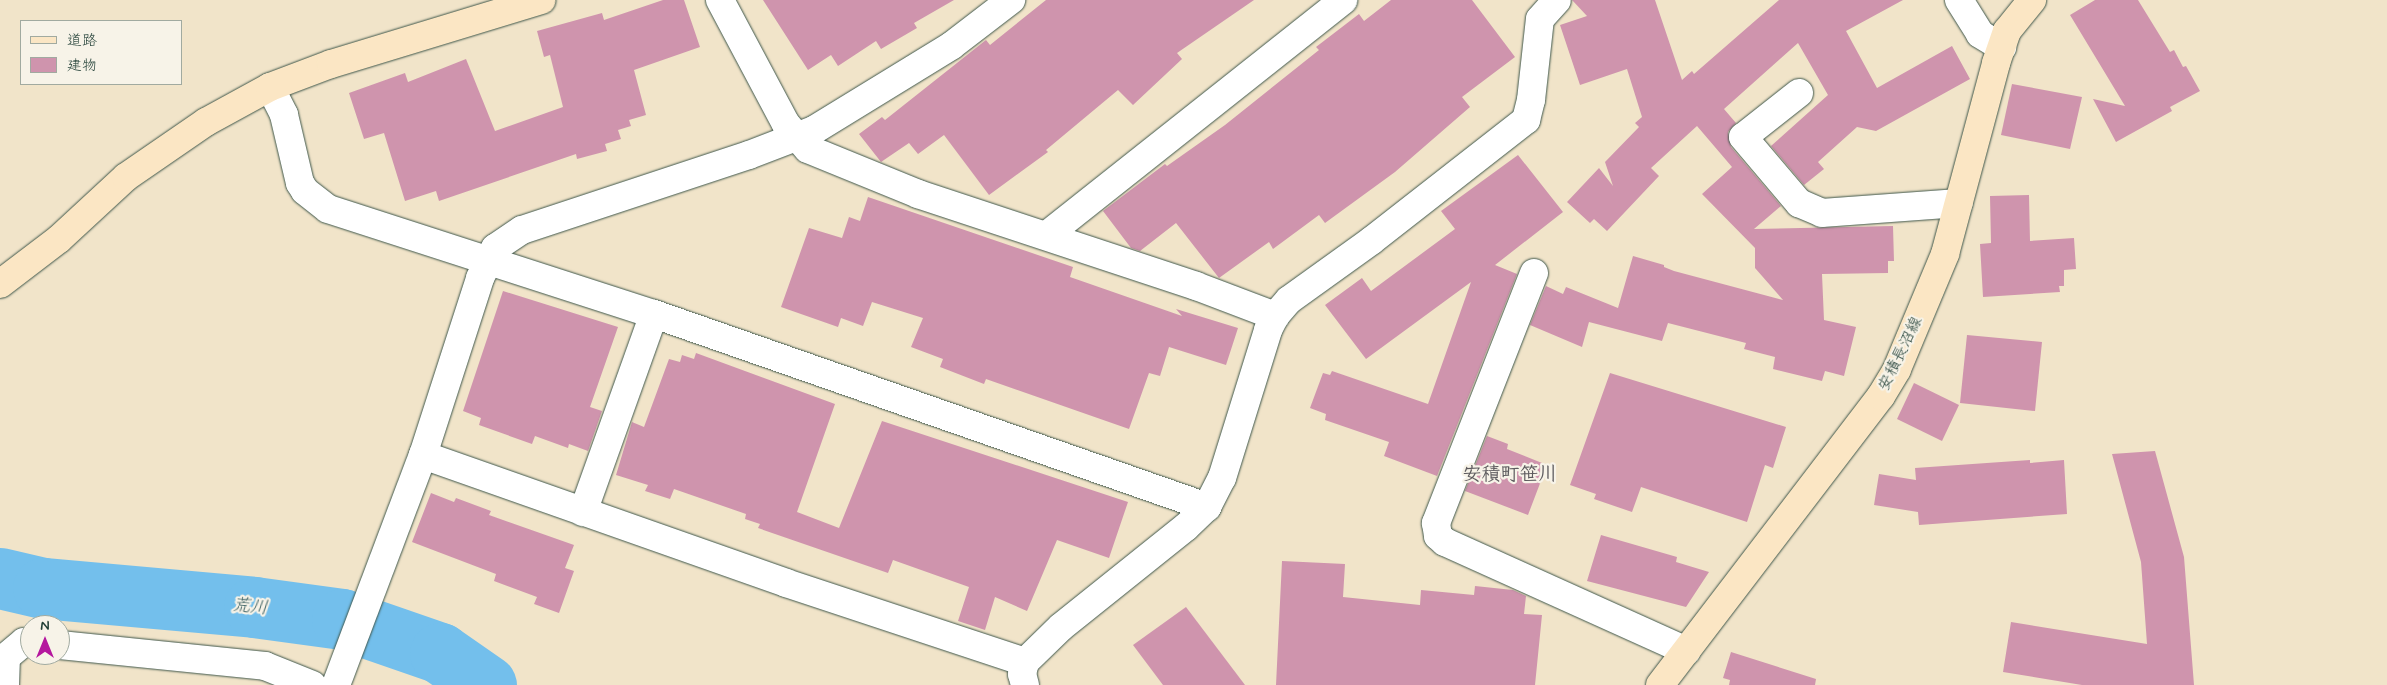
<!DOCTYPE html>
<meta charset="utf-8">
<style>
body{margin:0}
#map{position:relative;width:2387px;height:685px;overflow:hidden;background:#f1e4c9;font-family:Mynerve,"Klee One",sans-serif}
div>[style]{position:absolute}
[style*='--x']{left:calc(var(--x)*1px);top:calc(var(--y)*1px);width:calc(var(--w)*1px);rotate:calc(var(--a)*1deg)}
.stream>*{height:10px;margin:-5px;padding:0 5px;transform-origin:5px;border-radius:5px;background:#73bfec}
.river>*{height:61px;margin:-30.5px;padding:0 30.5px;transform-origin:30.5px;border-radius:30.5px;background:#73bfec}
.building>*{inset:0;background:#cf94ad}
.roads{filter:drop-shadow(0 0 1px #3e564a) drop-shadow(0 0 1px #3e564a)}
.street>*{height:28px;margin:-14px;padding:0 14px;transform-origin:14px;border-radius:14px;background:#fff}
.secondary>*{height:28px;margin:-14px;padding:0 14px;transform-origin:14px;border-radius:14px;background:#fbe6c4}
span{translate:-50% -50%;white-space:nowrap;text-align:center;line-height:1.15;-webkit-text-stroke:4.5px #f7f3e8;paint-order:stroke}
.street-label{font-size:16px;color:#1f3d34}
.water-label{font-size:18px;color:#305759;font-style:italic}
.quarter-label{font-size:19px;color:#5d5b5e;font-weight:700}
.legend{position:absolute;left:20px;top:20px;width:162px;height:65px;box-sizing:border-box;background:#f7f3e8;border:1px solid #a1aaa0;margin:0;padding:6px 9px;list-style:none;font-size:15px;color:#1f3d34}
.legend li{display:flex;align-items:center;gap:10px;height:25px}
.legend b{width:25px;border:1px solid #a1aaa0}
.north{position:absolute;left:20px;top:615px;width:50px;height:50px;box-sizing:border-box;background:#f7f3e8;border:1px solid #a1aaa0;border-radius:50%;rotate:0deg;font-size:14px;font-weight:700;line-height:20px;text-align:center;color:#1f3d34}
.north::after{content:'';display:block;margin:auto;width:18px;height:22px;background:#b5179e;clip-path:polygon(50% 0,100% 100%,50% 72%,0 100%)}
</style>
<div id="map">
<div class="stream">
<i style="--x:0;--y:585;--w:4;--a:-63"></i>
</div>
<div class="river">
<i style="--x:0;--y:578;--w:44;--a:13.1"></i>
<i style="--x:43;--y:588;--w:212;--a:5.1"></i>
<i style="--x:254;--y:607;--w:89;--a:7.8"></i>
<i style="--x:342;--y:619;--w:104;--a:19.1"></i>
<i style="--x:440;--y:653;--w:56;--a:34.8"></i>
</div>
<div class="building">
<i style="clip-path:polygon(663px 0,684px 0,700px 47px,634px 70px,646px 115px,629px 120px,631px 126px,618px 130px,621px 139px,605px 144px,607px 151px,577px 159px,576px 154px,439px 201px,436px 191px,405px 201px,384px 133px,364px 139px,349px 93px,405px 73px,408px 82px,466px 59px,495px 131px,563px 107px,550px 55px,544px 57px,537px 31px,602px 13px,604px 20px)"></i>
<i style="clip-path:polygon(763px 0,954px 0,914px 23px,917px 28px,881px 49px,876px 41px,838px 66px,831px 55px,808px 70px)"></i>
<i style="clip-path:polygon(1046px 0,1254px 0,1177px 53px,1182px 59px,1133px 105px,1118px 90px,1046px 150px,1048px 152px,989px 195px,944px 135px,918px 154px,909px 143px,881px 162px,859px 134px,882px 117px,885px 120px,986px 40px,990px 45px)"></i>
<i style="clip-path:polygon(1391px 0,1472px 0,1515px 57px,1462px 97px,1470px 107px,1395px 172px,1325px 223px,1319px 215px,1273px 249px,1269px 242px,1219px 278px,1176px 223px,1140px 251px,1131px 248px,1103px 211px,1165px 164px,1167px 166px,1225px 125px,1319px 50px,1316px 47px,1359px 14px,1364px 21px)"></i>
<i style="clip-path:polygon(1572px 0,1655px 0,1682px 80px,1692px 71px,1694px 74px,1779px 0,1903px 0,1846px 31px,1877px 88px,1952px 46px,1970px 79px,1876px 131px,1857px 127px,1818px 162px,1824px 169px,1804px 185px,1771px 146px,1828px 95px,1798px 43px,1724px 109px,1736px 123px,1728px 132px,1731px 147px,1781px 206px,1754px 229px,1893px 226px,1894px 261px,1888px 261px,1888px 273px,1822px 274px,1824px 320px,1856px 327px,1844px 376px,1825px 371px,1822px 381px,1773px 369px,1775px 357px,1744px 349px,1746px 343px,1668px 323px,1662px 341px,1589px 322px,1582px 347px,1530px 325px,1546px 286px,1563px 294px,1566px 287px,1618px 308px,1633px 256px,1664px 265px,1664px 267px,1674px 271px,1783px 300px,1755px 268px,1755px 248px,1702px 194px,1732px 167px,1697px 126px,1651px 168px,1659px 176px,1607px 231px,1594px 219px,1590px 223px,1567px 202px,1599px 168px,1613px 186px,1605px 162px,1639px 127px,1635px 123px,1642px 117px,1627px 69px,1580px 85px,1560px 25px,1587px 16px)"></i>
<i style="clip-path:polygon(2095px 0,2138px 0,2170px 52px,2174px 50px,2183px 67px,2186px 66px,2200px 91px,2170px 107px,2172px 111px,2116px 142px,2093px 99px,2125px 106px,2070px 15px)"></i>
<i style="clip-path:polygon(2012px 84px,2082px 97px,2070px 149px,2001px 135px)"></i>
<i style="clip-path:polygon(1518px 155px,1563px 212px,1495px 265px,1517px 274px,1437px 476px,1384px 456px,1389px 442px,1325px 420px,1326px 414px,1310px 408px,1323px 373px,1330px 375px,1332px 371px,1428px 404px,1471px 282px,1366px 359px,1325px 305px,1362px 278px,1371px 291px,1455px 229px,1441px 211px)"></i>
<i style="clip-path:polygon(2029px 195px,2030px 241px,2074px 238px,2076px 269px,2064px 270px,2064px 286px,2059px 286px,2060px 292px,1983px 297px,1980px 244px,1991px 243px,1990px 196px)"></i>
<i style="clip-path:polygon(868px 197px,1073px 267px,1070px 277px,1182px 316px,1176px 309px,1238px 328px,1226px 365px,1169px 347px,1160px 376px,1149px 373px,1129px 429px,986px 379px,984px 384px,940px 367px,943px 359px,911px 347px,923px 318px,872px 302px,863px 326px,841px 318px,838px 327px,781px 307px,809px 228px,842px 238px,849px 217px,860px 221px)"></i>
<i style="clip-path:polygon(503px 291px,618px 327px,590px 407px,602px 411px,588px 451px,569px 444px,568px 448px,535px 436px,532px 444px,479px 425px,481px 418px,463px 411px)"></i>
<i style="clip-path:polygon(1967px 335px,2042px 342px,2035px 411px,1960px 403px)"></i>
<i style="clip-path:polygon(696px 353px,835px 404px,797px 512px,839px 528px,882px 421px,1128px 502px,1109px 558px,1057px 540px,1027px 611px,995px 597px,985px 630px,958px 621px,969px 587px,893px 560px,888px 573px,758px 528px,760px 524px,745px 519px,746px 514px,674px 489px,670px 499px,645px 491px,648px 485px,616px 475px,632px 422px,644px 427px,669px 359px,680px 362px,682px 355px,694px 359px)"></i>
<i style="clip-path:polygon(1610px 373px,1786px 427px,1773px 468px,1765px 465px,1747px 522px,1641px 487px,1632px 512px,1594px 499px,1596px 494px,1570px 485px)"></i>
<i style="clip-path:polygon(1914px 383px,1959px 405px,1942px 441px,1897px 419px)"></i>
<i style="clip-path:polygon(1487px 436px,1508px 444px,1507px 449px,1547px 465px,1528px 515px,1465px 491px)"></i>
<i style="clip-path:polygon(2155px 451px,2184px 557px,2194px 685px,2082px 685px,2003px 672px,2011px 622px,2147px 644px,2141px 562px,2112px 454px)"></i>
<i style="clip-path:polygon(2030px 460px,2030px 463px,2064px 460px,2067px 514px,1919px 525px,1918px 512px,1874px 505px,1879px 474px,1916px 480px,1915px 468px)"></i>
<i style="clip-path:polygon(431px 493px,454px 502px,456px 498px,491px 511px,489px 515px,574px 545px,565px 568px,574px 571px,559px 613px,534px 604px,537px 597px,494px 581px,496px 574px,412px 542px)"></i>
<i style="clip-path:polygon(1601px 535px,1677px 557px,1676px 562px,1709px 572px,1686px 607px,1587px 581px)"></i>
<i style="clip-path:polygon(1282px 561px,1345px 564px,1343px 597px,1420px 605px,1421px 590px,1474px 595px,1475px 586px,1513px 590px,1526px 596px,1524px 614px,1542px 615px,1535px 685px,1276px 685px)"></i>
<i style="clip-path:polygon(1186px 607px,1245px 685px,1163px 685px,1133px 645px)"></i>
<i style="clip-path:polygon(1731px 652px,1816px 679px,1815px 685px,1729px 685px,1730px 680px,1723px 678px)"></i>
</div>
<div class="roads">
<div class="street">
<i style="--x:720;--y:0;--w:140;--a:62"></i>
<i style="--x:786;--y:124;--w:33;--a:49"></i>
<i style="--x:808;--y:149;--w:119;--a:22.2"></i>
<i style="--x:918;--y:194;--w:293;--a:18.3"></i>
<i style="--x:1196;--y:286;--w:85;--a:20.8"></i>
<i style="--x:1959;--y:0;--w:40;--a:58"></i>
<i style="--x:1980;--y:34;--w:26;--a:31"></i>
<i style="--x:270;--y:87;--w:31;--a:63"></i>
<i style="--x:284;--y:115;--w:70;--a:76.8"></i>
<i style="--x:300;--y:183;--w:9;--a:58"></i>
<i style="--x:305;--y:191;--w:29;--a:38"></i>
<i style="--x:328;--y:209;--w:342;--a:17.9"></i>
<i style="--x:654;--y:314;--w:586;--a:19.24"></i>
<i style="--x:1799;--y:93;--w:71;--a:141.8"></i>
<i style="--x:1743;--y:137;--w:87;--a:49.7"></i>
<i style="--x:1799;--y:203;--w:25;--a:23"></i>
<i style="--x:1822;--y:213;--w:137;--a:-4.2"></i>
<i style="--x:1047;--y:235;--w:378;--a:-38.4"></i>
<i style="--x:1534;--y:273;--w:269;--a:111.4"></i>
<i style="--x:1436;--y:523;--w:13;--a:81"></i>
<i style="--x:1438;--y:536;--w:9;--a:41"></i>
<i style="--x:1445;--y:542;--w:265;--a:24.3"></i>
<i style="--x:423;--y:455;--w:385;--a:19.4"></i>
<i style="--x:786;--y:583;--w:252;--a:18.3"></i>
<i style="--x:583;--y:512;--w:210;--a:-70.3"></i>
<i style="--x:60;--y:645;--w:206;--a:5.8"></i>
<i style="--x:265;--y:666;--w:51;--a:22"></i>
<i style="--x:5;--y:685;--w:28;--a:-88"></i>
<i style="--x:6;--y:657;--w:23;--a:-40"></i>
<i style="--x:24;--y:642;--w:6;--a:0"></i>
<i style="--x:336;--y:685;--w:246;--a:-69.3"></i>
<i style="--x:423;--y:455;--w:186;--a:-72.1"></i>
<i style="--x:480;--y:278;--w:34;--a:-63"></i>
<i style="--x:495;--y:248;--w:32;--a:-34"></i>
<i style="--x:522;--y:230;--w:239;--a:-18.3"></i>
<i style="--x:749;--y:155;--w:70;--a:-21"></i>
<i style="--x:814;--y:130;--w:161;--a:-31.5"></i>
<i style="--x:951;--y:46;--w:76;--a:-37.5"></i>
<i style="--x:1025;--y:685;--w:11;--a:-105"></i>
<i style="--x:1022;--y:674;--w:12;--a:-76"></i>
<i style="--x:1025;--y:662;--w:50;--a:-44.2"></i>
<i style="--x:1061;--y:627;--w:160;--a:-38.7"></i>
<i style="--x:1186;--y:527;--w:29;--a:-44"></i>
<i style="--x:1207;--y:507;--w:33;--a:-63"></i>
<i style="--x:1222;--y:478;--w:155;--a:-72.7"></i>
<i style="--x:1268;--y:330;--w:16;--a:-63"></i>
<i style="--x:1275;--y:316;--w:21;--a:-49"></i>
<i style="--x:1289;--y:300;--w:101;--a:-35.7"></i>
<i style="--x:1371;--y:241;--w:197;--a:-38"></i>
<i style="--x:1526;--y:120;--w:21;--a:-76"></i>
<i style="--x:1531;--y:100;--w:81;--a:-83.7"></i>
<i style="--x:1540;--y:19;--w:25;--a:-48"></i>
</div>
<div class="secondary">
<i style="--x:0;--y:284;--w:74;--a:-37.3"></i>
<i style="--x:59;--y:239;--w:91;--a:-42.8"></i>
<i style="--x:126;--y:177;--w:97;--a:-34.5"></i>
<i style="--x:206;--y:122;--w:73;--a:-28.7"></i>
<i style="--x:270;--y:87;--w:65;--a:-20.7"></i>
<i style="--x:331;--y:64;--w:220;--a:-16.9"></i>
<i style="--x:1660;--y:685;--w:364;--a:-52.6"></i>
<i style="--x:1881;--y:396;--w:31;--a:-59"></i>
<i style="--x:1897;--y:369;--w:125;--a:-67.3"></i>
<i style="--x:1945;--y:254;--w:198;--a:-75"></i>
<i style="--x:1996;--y:63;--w:34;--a:-71"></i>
<i style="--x:2007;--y:31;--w:40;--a:-51"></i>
</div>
</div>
<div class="street-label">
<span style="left:1901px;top:354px;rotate:-64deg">安積長沼線</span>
</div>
<div class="water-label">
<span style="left:250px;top:607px;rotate:6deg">荒川</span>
</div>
<div class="quarter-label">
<span style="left:1510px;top:475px">安積町笹川</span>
</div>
<ul class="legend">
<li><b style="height:6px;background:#fbe6c4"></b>道路</li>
<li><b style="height:14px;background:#cf94ad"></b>建物</li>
</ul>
<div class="north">N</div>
</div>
